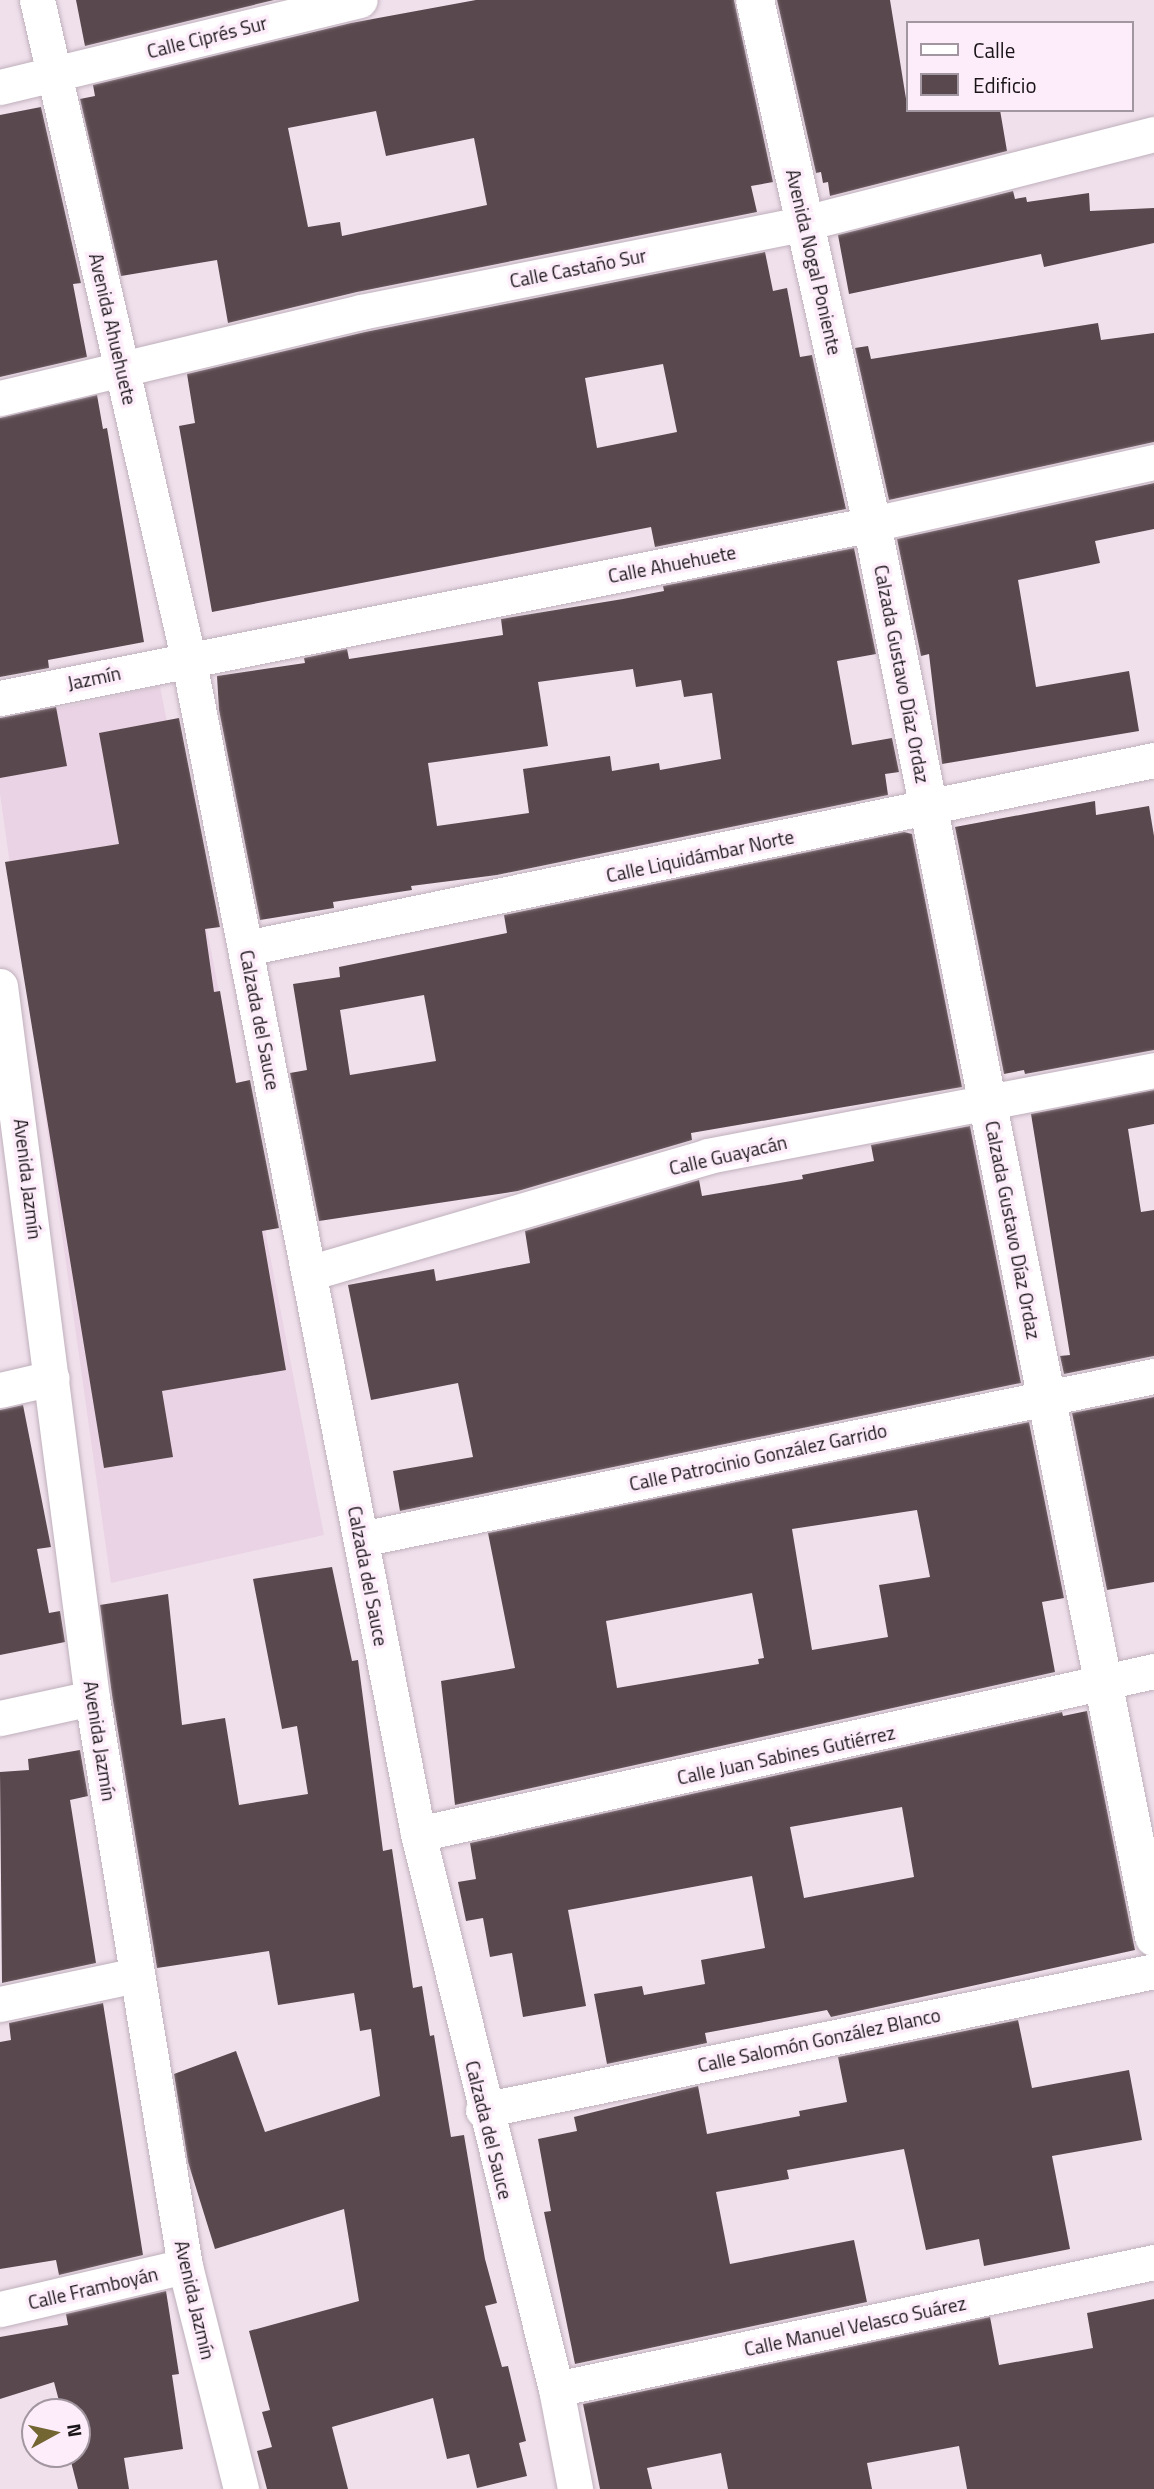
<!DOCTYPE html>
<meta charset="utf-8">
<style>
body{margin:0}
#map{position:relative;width:1154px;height:2489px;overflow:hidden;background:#f0e0ec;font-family:"Titillium Web",sans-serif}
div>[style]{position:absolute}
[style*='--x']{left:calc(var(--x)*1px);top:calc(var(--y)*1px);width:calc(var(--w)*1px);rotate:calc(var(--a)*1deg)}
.built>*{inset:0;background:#e9d3e4}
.building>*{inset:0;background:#59484d}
.roads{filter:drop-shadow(0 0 2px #bfb0bc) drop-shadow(0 0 2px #bfb0bc)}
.street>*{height:35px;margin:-17.5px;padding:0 17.5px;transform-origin:17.5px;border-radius:17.5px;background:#fff}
.secondary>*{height:38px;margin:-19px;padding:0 19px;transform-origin:19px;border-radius:19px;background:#fff}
span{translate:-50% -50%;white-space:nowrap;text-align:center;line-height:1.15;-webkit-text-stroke:7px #fdedfa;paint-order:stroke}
.street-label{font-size:19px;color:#191418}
.legend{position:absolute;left:906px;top:21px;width:228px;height:91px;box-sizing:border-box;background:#fdedfa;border:2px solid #a296a0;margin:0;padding:9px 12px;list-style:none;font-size:21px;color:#191418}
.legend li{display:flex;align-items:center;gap:14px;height:35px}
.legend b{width:35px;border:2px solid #a296a0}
.north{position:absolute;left:21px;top:2398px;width:70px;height:70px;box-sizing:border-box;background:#fdedfa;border:2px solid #a296a0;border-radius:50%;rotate:82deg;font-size:19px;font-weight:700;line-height:28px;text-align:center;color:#191418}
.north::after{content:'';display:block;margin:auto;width:24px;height:32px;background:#746633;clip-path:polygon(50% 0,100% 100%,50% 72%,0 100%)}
</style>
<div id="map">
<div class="built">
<i style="clip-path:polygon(160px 686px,324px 1535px,111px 1583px,0 794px,0 721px)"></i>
</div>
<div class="building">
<i style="clip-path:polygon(76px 0,274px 0,85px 46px)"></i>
<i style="clip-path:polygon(evenodd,476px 0,734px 0,773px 182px,751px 186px,757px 212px,357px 292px,228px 323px,217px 260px,121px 276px,80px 99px,95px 96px,93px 85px,351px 23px,476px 0,376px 111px,386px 156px,474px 138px,487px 205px,342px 236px,340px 222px,308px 227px,288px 128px,376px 111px)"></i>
<i style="clip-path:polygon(777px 0,890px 0,908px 111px,1000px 110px,1007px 151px,830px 196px,828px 182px,823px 183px,821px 172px,816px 173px)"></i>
<i style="clip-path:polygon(41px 107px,81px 283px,73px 284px,87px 357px,0 377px,0 115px)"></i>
<i style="clip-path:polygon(1013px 191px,1015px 199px,1026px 197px,1027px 202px,1089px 193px,1090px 211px,1154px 208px,1154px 243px,1044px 267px,1041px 254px,849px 294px,838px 235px)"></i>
<i style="clip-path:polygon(evenodd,765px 252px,773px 291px,787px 288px,800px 357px,812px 355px,846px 509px,655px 547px,651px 527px,212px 612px,179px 426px,195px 423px,187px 374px,365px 332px,765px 252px,663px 364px,677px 432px,597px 448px,585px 378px,663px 364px)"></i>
<i style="clip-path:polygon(1098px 323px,1101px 340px,1154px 333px,1154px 442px,889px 500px,855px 348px,868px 346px,871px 359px)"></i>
<i style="clip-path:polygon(97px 395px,103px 429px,107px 428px,144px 642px,48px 660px,49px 668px,0 677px,0 418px)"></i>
<i style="clip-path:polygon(1154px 483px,1154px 529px,1095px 541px,1100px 563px,1018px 580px,1036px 687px,1129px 671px,1139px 731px,942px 764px,929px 654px,921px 656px,897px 539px)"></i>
<i style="clip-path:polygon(evenodd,854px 548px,876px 654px,837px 661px,852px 745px,892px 738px,899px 772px,885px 774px,888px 795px,497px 875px,411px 886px,412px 890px,333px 902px,334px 908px,260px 920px,219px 710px,217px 676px,305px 663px,304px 658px,347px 649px,349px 659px,503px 635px,501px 619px,623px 599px,664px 591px,663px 586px,854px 548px,633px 669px,636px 687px,681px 680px,684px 697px,712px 693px,721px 759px,660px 770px,659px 763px,612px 771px,610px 756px,523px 769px,529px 813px,437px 826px,428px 763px,548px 746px,538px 682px,633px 669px)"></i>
<i style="clip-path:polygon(56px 707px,67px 766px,0 778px,0 718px)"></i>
<i style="clip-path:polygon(179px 718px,220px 927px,205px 929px,214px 992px,220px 991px,236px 1083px,250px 1080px,279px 1228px,262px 1231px,286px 1370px,162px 1391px,173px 1457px,104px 1468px,5px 862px,119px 844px,99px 733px)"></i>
<i style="clip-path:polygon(1095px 801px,1096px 815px,1149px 806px,1154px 836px,1154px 1050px,1025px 1074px,1024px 1070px,1004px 1074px,955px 827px)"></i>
<i style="clip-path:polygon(evenodd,904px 832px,912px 834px,962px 1087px,691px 1133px,692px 1140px,518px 1191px,319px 1221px,290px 1073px,307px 1070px,293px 984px,340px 977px,339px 967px,507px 933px,504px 915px,904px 832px,424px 995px,436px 1061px,350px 1075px,340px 1010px,424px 995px)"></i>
<i style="clip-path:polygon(1154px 1090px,1154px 1124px,1128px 1129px,1141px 1212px,1154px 1210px,1154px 1356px,1064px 1374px,1060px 1356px,1070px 1355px,1031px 1114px)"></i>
<i style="clip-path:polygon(970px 1126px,1021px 1383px,400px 1511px,393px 1471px,473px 1457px,458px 1383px,371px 1400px,348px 1285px,434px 1269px,436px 1281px,530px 1263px,525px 1231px,699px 1180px,702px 1196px,803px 1179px,802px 1175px,874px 1161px,871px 1145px)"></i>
<i style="clip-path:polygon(1154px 1397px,1154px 1582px,1107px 1590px,1072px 1413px)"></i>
<i style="clip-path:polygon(23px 1405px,51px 1547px,37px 1549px,49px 1613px,60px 1611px,65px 1642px,0 1655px,0 1410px)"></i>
<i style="clip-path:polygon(evenodd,1029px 1422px,1064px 1598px,1042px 1602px,1055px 1672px,455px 1805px,441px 1681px,515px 1668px,488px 1533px,1029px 1422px,917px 1510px,930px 1577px,879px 1585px,888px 1637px,812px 1650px,792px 1529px,917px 1510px,1029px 1422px,752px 1593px,764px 1658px,758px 1659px,759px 1664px,617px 1688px,606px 1621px,752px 1593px)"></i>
<i style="clip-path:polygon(332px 1567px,352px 1661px,358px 1660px,383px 1851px,392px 1849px,413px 1988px,422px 1986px,430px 2036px,434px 2035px,451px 2137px,464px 2135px,485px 2259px,497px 2303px,485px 2306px,502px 2367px,508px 2366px,526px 2441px,519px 2443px,527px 2476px,477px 2488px,469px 2454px,447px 2459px,433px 2398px,332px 2427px,348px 2489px,267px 2489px,257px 2451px,272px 2447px,262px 2412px,270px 2410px,249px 2331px,359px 2301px,344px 2209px,215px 2249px,188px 2162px,174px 2074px,236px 2051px,265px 2132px,380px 2096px,371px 2029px,360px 2031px,354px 1993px,278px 2005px,269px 1951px,157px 1968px,112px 1695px,100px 1605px,168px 1594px,182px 1725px,225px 1718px,239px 1805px,308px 1794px,297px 1726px,282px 1729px,253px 1579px)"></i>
<i style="clip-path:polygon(evenodd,1087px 1711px,1135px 1950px,831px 2017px,827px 2010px,705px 2033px,707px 2043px,607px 2064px,594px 1994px,642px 1986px,644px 1995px,705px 1984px,701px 1960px,765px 1948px,752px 1876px,568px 1910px,586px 2006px,523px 2017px,512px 1953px,490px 1957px,483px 1918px,466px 1921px,458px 1882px,476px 1879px,470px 1843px,1062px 1712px,1063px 1716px,1087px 1711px,902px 1807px,914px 1877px,804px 1898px,790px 1827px,902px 1807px)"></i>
<i style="clip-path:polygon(80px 1750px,88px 1796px,70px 1800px,96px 1963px,2px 1983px,0 1772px,29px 1770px,28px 1759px)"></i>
<i style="clip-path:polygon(103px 2003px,143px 2255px,59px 2275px,56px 2260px,0 2269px,0 2042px,11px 2040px,9px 2023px)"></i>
<i style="clip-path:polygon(1018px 2020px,1032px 2088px,1129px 2070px,1142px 2140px,1052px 2156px,1070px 2249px,984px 2266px,979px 2239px,926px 2250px,904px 2149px,787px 2170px,789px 2179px,716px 2192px,730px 2264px,854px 2240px,867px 2302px,575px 2364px,544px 2212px,551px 2211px,538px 2139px,577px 2131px,574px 2117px,698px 2086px,707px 2134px,800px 2116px,799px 2111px,847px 2102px,838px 2057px)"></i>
<i style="clip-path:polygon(166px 2291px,179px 2374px,172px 2375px,183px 2449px,124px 2458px,129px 2489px,78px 2489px,69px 2454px,77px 2454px,77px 2412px,62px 2412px,54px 2382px,0 2399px,0 2337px,68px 2325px,66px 2314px)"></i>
<i style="clip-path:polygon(1154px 2299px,1154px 2489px,967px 2489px,959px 2446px,867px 2463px,872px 2489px,728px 2489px,721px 2453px,647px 2468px,652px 2489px,600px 2489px,583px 2404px,990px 2317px,999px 2365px,1093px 2348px,1087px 2313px)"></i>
</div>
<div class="roads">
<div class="street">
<i style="--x:37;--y:0;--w:674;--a:77.06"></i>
<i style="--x:188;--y:657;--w:1199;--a:78.94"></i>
<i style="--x:418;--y:1834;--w:572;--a:76.04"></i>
<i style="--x:556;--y:2389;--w:102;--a:79.2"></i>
<i style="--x:0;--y:87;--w:370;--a:-13.6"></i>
<i style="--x:0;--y:398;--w:371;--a:-13.4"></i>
<i style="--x:361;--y:312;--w:453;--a:-11.3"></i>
<i style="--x:805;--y:223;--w:360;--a:-14.3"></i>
<i style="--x:0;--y:698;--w:889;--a:-11.28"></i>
<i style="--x:872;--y:524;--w:289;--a:-12.4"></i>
<i style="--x:246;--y:948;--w:927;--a:-11.7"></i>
<i style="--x:0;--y:986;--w:718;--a:82.64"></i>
<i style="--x:92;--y:1698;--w:576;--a:80.7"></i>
<i style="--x:185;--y:2266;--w:230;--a:75.9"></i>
<i style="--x:309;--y:1273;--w:416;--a:-16.3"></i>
<i style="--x:708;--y:1156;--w:454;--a:-10.9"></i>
<i style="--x:0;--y:1390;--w:53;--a:-13"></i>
<i style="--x:361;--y:1539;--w:810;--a:-11.62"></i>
<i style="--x:0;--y:1718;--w:94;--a:-12.3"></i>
<i style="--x:418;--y:1834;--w:754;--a:-12.49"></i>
<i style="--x:0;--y:2004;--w:140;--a:-12"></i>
<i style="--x:483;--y:2110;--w:685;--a:-11.7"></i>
<i style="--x:0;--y:2309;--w:190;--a:-13.1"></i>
<i style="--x:556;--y:2389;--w:611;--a:-11.99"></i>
</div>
<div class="secondary">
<i style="--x:755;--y:0;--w:537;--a:77.41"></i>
<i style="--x:872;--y:524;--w:1441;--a:78.71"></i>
</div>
</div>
<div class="street-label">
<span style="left:207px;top:37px;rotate:-14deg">Calle Ciprés Sur</span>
<span style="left:814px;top:262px;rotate:77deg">Avenida Nogal Poniente</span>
<span style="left:578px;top:268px;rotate:-11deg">Calle Castaño Sur</span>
<span style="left:113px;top:329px;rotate:77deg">Avenida Ahuehuete</span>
<span style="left:672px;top:564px;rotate:-11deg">Calle Ahuehuete</span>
<span style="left:902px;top:674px;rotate:79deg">Calzada Gustavo Díaz Ordaz</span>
<span style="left:94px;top:678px;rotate:-12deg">Jazmín</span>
<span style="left:700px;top:856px;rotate:-12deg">Calle Liquidámbar Norte</span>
<span style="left:260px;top:1020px;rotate:79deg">Calzada del Sauce</span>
<span style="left:728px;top:1155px;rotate:-13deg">Calle Guayacán</span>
<span style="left:28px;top:1179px;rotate:83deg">Avenida Jazmín</span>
<span style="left:1013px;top:1230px;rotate:79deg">Calzada Gustavo Díaz Ordaz</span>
<span style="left:758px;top:1457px;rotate:-12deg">Calle Patrocinio González Garrido</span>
<span style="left:368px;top:1576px;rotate:79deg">Calzada del Sauce</span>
<span style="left:100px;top:1741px;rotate:81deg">Avenida Jazmín</span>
<span style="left:786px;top:1755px;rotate:-12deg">Calle Juan Sabines Gutiérrez</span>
<span style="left:819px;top:2040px;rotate:-12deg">Calle Salomón González Blanco</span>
<span style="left:489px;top:2130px;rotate:76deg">Calzada del Sauce</span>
<span style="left:93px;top:2288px;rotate:-13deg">Calle Framboyán</span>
<span style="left:195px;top:2300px;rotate:77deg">Avenida Jazmín</span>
<span style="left:855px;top:2326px;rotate:-12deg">Calle Manuel Velasco Suárez</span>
</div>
<ul class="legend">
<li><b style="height:9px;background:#fff"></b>Calle</li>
<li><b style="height:19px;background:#59484d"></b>Edificio</li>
</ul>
<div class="north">N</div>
</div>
